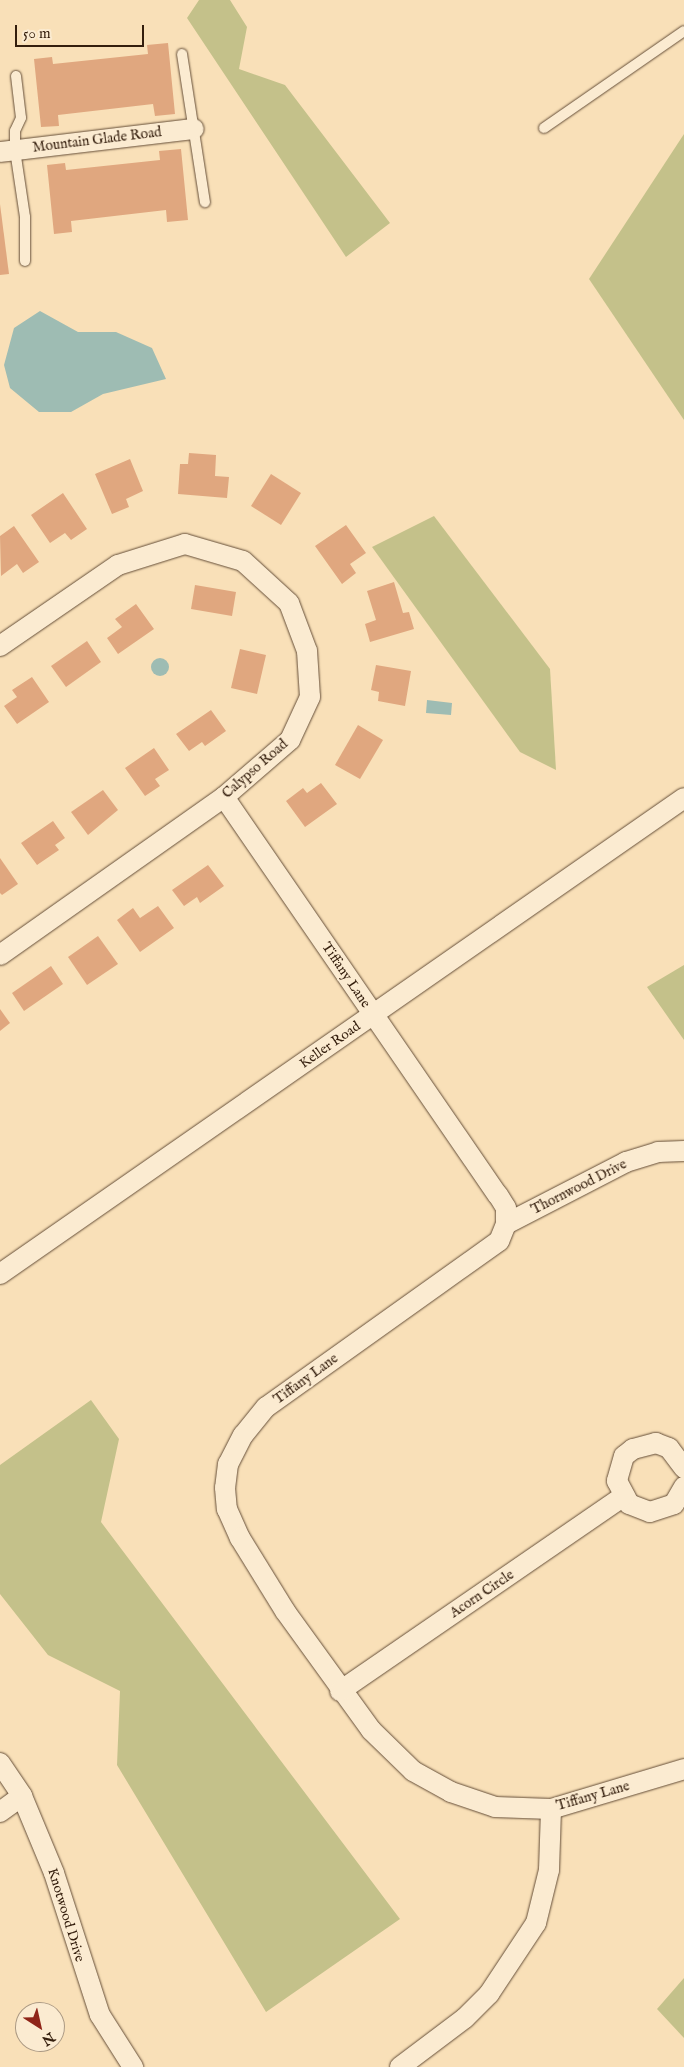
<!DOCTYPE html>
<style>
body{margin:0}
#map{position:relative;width:684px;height:2067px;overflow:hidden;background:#f9e0b8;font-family:"IM FELL English",serif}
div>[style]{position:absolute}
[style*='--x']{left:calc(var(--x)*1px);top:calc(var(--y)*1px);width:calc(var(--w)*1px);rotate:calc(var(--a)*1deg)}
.green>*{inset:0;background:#c4c18a}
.water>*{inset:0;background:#9ebcb3}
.round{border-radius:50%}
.building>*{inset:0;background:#e0a77f}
.roads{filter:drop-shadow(0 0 1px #654e38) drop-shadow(0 0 1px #654e38)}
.service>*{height:10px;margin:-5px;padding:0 5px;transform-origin:5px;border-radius:5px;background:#fbebd1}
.minor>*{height:20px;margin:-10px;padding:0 10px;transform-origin:10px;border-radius:10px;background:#fbebd1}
span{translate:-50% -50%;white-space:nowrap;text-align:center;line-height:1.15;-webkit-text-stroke:4px #fbebd1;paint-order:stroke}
.street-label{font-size:14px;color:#341e0d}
.north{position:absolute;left:15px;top:2002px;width:50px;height:50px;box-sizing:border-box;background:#fbebd1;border:1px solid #ab9983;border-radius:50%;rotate:145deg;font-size:14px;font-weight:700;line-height:20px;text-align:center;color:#341e0d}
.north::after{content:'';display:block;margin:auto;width:18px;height:22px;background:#8f2418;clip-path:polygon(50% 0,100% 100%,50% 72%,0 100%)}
.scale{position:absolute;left:15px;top:25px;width:129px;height:22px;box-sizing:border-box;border:2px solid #341e0d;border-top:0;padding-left:6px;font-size:15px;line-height:18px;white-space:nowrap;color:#341e0d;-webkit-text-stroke:4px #fbebd1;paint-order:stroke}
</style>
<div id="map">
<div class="green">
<i style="clip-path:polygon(199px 0,230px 0,247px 27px,239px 69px,285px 85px,390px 223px,346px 257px,187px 18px)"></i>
<i style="clip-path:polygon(684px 134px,684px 420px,589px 279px)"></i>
<i style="clip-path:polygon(434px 516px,550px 669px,556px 770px,520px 752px,372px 547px)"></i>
<i style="clip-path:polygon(684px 965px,684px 1040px,647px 987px)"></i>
<i style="clip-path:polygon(91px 1400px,119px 1439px,101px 1522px,400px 1919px,266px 2012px,117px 1765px,120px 1691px,48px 1655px,0 1594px,0 1465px)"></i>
<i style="clip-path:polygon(684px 1978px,684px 2038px,657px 2009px)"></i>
</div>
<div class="water">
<i style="clip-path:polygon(40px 311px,78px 332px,116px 332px,152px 348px,166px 379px,103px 394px,71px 412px,39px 412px,10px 388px,4px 365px,14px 328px)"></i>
<i class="round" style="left:151px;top:658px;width:18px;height:18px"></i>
<i style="clip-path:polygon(427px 700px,452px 703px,451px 715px,426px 713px)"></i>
</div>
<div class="building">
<i style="clip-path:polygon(168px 43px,175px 114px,155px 116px,153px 104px,58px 115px,59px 126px,41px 127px,34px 59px,52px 57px,53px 64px,148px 54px,147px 45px)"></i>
<i style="clip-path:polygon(181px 149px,188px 220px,167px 222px,166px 210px,71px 221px,72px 232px,54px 234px,47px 165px,65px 163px,66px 170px,160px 160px,159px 151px)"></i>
<i style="clip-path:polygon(0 204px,9px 274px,0 275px)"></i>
<i style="clip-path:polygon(189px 453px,216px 455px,215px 476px,229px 477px,227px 498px,178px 494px,180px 464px,188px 464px)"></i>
<i style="clip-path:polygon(130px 459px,143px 491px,126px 499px,129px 507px,112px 514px,95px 474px)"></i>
<i style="clip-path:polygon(271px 474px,301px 493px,281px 525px,251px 506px)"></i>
<i style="clip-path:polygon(63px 493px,87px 529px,71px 540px,65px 533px,50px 543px,31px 515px)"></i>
<i style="clip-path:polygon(346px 525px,366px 553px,350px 564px,356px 573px,342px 584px,315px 546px)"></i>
<i style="clip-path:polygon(14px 526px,39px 562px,23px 573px,17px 564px,1px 576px,0 536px)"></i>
<i style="clip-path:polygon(394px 582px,403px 613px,409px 612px,414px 629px,370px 642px,365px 624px,376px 620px,367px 591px)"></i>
<i style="clip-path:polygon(195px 585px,236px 592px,232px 616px,191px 609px)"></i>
<i style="clip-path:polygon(136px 604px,154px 629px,118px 654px,107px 638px,122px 627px,115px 619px)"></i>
<i style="clip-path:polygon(87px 641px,101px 662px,66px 687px,51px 666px)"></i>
<i style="clip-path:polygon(240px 649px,266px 655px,257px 694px,231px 688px)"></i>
<i style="clip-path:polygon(376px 665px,411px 671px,405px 706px,378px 701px,379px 692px,371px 690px)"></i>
<i style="clip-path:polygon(32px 677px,49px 702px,17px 724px,4px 706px,17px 697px,12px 690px)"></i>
<i style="clip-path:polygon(211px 710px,226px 731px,205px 746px,202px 742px,189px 751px,176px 734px)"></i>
<i style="clip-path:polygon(358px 725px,383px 740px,360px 779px,335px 765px)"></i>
<i style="clip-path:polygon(154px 748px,169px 770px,155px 779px,160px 786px,145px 796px,125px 768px)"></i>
<i style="clip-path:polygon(321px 783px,337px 804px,305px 827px,286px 801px,303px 788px,307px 793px)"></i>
<i style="clip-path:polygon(103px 790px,118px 810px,88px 835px,71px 812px)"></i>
<i style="clip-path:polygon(53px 821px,65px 838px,55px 845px,59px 850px,37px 865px,21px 843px)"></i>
<i style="clip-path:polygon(0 858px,18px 884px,2px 895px,0 893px)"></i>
<i style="clip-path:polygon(208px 865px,224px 886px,200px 903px,197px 897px,184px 906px,172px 890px)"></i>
<i style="clip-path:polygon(158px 906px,174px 928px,140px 952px,117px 920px,133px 908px,140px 918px)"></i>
<i style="clip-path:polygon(98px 936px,118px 964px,87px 985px,68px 957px)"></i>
<i style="clip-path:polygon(51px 966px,63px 984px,24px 1011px,12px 993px)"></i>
<i style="clip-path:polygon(0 1009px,10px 1023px,0 1031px)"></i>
</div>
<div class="roads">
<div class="service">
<i style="--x:182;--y:54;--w:150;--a:81.2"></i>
<i style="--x:16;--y:76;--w:42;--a:83.2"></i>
<i style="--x:21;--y:118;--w:14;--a:115"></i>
<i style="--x:15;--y:131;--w:19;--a:90"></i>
<i style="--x:15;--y:150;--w:68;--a:81.5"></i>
<i style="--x:25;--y:217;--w:44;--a:90"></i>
<i style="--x:544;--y:128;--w:170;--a:-34.7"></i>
</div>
<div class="minor">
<i style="--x:0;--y:152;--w:195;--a:-6.8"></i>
<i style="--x:0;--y:646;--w:143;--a:-34.5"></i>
<i style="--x:118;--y:565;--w:70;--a:-17.4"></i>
<i style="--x:185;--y:544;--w:60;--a:16.3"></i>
<i style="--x:243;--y:561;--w:62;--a:42.4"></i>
<i style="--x:289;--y:603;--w:51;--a:69.4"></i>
<i style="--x:307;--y:651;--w:46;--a:86.3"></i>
<i style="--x:310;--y:697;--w:47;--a:114.9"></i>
<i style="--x:290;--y:740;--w:87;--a:139.2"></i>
<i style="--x:224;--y:797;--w:274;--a:144.8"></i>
<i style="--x:224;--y:797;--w:483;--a:55.5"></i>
<i style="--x:498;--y:1195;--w:15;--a:58"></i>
<i style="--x:506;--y:1208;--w:16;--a:90"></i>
<i style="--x:506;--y:1224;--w:18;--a:112"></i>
<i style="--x:499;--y:1241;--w:286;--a:144.5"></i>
<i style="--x:266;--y:1407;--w:36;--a:129"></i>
<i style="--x:243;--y:1435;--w:33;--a:117"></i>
<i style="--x:228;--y:1464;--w:24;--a:97"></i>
<i style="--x:225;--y:1488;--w:21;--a:85"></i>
<i style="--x:227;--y:1509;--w:32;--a:66"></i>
<i style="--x:240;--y:1538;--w:86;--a:58.3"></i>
<i style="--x:285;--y:1611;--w:147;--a:54.1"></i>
<i style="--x:371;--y:1730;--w:59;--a:44.3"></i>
<i style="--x:413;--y:1771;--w:43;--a:28.9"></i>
<i style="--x:451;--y:1792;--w:46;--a:18.8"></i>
<i style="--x:495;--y:1807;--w:56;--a:2"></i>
<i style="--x:551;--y:1809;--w:139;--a:-16.7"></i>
<i style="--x:506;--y:1224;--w:135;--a:-27.3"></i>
<i style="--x:626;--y:1162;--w:34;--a:-17"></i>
<i style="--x:658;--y:1152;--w:26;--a:-2"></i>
<i style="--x:0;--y:1274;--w:833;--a:-34.83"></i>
<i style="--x:684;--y:1468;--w:25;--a:-127"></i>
<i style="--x:669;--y:1448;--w:14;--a:-159"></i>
<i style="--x:656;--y:1443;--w:24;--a:165"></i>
<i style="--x:633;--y:1449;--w:11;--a:142"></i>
<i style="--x:624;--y:1456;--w:26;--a:106"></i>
<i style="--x:617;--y:1481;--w:26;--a:62"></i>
<i style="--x:629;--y:1504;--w:22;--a:21"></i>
<i style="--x:650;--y:1512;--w:25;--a:-18"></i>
<i style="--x:674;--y:1504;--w:20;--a:-60"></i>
<i style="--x:340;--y:1691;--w:345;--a:-34.5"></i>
<i style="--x:0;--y:1763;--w:40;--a:56"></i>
<i style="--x:22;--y:1796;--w:83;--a:67.4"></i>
<i style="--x:54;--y:1873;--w:149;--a:72.1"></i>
<i style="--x:100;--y:2015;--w:62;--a:57.6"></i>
<i style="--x:0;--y:1812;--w:27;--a:-36"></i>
<i style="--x:400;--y:2067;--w:81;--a:-37"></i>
<i style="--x:465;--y:2018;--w:34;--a:-45"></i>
<i style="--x:489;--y:1994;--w:85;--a:-56.5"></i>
<i style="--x:536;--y:1923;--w:55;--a:-76.2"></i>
<i style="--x:549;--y:1870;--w:61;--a:-88.1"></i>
</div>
</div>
<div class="street-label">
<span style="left:97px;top:140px;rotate:-7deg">Mountain Glade Road</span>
<span style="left:255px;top:769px;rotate:-41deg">Calypso Road</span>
<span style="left:346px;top:975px;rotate:56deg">Tiffany Lane</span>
<span style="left:330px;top:1045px;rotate:-35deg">Keller Road</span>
<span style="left:579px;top:1187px;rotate:-27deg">Thornwood Drive</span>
<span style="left:306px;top:1379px;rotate:-36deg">Tiffany Lane</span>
<span style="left:482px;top:1594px;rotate:-34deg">Acorn Circle</span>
<span style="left:593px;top:1796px;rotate:-16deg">Tiffany Lane</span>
<span style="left:66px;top:1915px;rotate:73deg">Knotwood Drive</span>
</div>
<div class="north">N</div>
<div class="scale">50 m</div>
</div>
